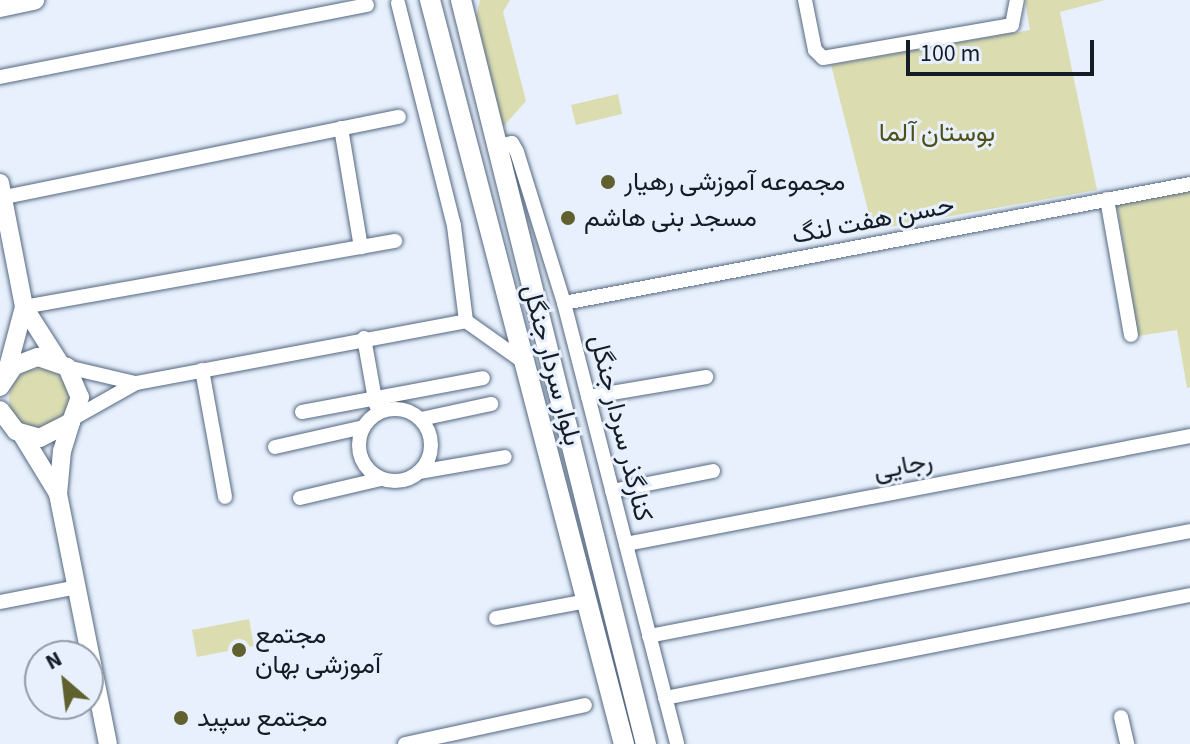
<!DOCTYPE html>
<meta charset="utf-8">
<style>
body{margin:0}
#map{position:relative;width:1190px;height:744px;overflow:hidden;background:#e7f0fc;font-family:"Source Sans 3",Vazirmatn,sans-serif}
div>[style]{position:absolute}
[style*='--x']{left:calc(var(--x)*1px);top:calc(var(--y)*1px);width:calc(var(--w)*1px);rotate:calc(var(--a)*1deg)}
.green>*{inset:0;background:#dbddb1}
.round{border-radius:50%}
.roads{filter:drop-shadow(0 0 2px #556881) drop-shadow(0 0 2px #556881)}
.minor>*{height:14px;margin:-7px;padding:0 7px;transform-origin:7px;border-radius:7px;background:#fff}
.minor>.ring{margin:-7px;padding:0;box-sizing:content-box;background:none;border:14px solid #fff;border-radius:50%}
.tertiary>*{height:18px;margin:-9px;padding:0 9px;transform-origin:9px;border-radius:9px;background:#fff}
.secondary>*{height:20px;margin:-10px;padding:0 10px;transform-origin:10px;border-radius:10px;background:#fff}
.dots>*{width:22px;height:22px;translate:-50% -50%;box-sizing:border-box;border:4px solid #e7f0fc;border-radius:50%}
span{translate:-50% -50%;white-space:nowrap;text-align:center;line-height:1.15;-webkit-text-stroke:6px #e7f0fc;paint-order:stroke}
.park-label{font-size:26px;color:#4e4e17}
.poi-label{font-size:26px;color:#141c26}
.left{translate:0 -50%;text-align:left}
.street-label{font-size:26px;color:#141c26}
.north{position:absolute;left:24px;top:640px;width:80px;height:80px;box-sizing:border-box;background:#e7f0fc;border:2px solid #939ba6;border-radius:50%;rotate:332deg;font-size:22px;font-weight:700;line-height:32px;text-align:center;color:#141c26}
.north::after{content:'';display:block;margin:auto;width:28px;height:36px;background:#60612e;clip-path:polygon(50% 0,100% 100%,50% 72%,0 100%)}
.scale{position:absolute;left:906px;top:40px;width:188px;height:36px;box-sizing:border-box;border:4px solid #141c26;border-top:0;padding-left:10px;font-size:24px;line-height:28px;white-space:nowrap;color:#141c26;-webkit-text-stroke:6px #e7f0fc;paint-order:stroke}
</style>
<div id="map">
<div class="green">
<i style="clip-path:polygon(480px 0,510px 0,503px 12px,526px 101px,503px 127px,475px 22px)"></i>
<i style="clip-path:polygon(1025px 0,1105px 0,1060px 12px,1097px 190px,873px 230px,831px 65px,1030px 30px)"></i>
<i style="clip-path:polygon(618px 94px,622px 114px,576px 125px,571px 105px)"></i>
<i style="clip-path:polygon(1190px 191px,1190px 387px,1187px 388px,1177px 330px,1138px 336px,1117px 205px)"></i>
<i class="round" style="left:9px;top:369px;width:60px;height:60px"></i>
<i style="clip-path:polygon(249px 619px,254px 646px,197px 657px,192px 630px)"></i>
</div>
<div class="roads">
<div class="minor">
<i style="--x:805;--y:0;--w:51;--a:78.7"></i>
<i style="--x:815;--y:50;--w:11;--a:45"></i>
<i style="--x:823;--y:58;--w:192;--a:-9.9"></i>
<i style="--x:1012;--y:25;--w:25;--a:-79"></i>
<i style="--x:398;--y:3;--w:230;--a:75.9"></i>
<i style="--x:454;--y:226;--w:96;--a:82.8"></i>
<i style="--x:466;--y:321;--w:72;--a:35.4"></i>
<i style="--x:0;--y:77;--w:374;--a:-11.1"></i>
<i style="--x:341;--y:128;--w:121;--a:80.5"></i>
<i style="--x:495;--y:146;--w:17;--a:-10"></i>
<i style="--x:512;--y:143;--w:10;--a:61"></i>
<i style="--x:517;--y:152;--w:158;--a:72.7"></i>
<i style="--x:564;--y:303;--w:455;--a:75.6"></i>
<i style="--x:0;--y:198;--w:407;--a:-11.5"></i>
<i style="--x:1107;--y:199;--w:138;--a:80"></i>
<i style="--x:564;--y:303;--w:637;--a:-10.76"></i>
<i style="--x:24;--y:307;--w:377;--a:-10.1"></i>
<i style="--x:364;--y:338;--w:68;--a:79.8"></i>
<i style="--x:67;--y:367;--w:70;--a:13.2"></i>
<i style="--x:202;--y:370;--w:129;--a:79.7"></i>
<i style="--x:588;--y:397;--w:120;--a:-9.6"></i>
<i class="ring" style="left:359px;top:409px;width:58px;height:58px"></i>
<i style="--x:302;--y:412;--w:184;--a:-10.6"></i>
<i style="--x:74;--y:418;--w:71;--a:-29.4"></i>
<i style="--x:136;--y:383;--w:336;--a:-10.6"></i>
<i style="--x:421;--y:419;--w:72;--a:-12.1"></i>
<i style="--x:275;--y:447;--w:91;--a:-12.7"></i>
<i style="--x:419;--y:472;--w:87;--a:-9.9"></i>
<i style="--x:612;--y:491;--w:103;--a:-11.2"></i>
<i style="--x:300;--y:498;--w:83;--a:-13.2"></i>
<i style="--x:626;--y:544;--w:574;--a:-10.84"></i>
<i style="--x:0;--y:602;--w:78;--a:-11"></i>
<i style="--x:496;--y:618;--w:93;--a:-10.6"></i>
<i style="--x:649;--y:636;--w:551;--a:-10.98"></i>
<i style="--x:665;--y:698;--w:535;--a:-11.1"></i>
<i style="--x:1121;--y:717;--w:28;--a:77"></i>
<i style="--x:405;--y:744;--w:184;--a:-12.2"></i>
</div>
<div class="tertiary">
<i style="--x:0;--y:183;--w:126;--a:79"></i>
<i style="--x:24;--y:307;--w:66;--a:104.9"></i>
<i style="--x:24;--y:307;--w:65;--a:57.5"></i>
<i style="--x:0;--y:387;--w:25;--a:-56"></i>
<i style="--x:14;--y:366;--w:26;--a:-21"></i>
<i style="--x:38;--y:357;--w:31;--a:19"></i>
<i style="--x:67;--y:367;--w:33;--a:67"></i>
<i style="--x:80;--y:397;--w:27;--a:110"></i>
<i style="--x:71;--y:422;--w:35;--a:153"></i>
<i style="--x:40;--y:438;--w:25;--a:-164"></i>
<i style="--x:16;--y:431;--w:26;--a:-127"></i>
<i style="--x:71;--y:422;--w:30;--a:107"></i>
<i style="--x:62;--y:451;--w:43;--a:95.3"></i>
<i style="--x:58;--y:494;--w:255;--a:78.7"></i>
<i style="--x:21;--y:433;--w:69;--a:58.6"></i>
</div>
<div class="secondary">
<i style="--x:430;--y:0;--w:769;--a:75.39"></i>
<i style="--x:461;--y:0;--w:767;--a:76.04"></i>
<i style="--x:0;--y:7;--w:35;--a:-12"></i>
</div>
</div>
<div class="dots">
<i style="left:608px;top:182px;background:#60612e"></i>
<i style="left:568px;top:218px;background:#60612e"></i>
<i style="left:239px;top:650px;background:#60612e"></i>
<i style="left:181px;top:718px;background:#60612e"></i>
</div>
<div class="park-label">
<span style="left:937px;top:133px">بوستان آلما</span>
</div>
<div class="poi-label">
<span class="left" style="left:624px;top:182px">مجموعه آموزشی رهیار</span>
<span class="left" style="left:584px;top:218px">مسجد بنی هاشم</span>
<span class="left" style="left:255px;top:650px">مجتمع<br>آموزشی بهان</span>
<span class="left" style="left:197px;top:718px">مجتمع سپید</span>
</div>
<div class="street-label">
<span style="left:873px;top:220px;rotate:-11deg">حسن هفت لنگ</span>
<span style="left:552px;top:365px;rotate:75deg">بلوار سردار جنگل</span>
<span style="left:621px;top:428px;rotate:76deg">کنارگذر سردار جنگل</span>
<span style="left:903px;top:466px;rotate:-11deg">رجایی</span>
</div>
<div class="north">N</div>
<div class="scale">100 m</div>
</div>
